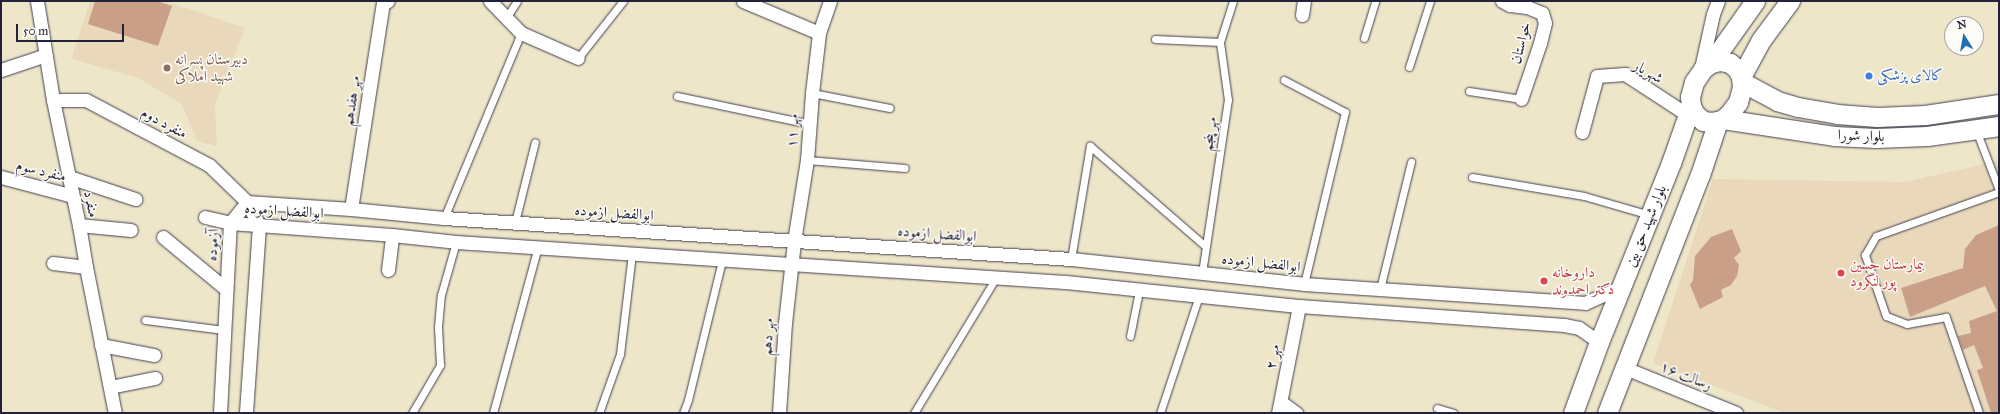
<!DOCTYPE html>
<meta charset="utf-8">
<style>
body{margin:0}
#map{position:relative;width:2000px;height:414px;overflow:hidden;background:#eee6c9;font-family:"IM FELL Great Primer",Amiri,serif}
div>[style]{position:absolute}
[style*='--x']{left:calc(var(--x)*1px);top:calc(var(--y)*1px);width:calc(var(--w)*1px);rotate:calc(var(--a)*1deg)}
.built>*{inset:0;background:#ead8ba}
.building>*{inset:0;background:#c99f88}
.roads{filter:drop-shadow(0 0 1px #413f50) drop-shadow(0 0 1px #413f50)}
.service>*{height:7px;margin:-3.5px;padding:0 3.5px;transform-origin:3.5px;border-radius:3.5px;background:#fff}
.minor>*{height:13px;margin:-6.5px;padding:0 6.5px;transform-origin:6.5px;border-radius:6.5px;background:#fff}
.secondary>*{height:19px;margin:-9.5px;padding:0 9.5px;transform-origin:9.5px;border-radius:9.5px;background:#fff}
.dots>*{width:11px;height:11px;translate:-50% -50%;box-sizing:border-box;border:2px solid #fdfcf7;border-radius:50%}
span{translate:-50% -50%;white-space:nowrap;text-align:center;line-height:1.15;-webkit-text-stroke:3px #fdfcf7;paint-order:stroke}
.street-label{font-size:15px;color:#22223b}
.education-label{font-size:15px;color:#785e54}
.left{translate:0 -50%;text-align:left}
.shop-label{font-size:15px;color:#366cbe}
.health-label{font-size:15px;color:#be3a42}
.frame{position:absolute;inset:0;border:2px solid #22223b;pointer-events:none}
.north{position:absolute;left:1944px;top:16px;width:40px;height:40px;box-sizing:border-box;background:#fdfcf7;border:1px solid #a5a5ac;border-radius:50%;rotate:349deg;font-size:11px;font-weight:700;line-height:16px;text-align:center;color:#22223b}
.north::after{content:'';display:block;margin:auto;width:14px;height:18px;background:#1f6fb2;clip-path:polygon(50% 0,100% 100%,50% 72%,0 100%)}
.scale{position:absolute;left:16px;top:24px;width:108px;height:18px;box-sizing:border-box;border:2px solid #22223b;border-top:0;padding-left:5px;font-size:12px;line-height:14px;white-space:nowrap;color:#22223b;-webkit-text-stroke:3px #fdfcf7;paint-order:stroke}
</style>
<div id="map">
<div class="built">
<i style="clip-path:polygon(90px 1px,166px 1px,245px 28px,215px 105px,217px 146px,197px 141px,182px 104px,138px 78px,71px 59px)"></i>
<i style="clip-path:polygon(1999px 161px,1999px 413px,1785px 413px,1653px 363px,1713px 179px,1904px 182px)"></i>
</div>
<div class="building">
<i style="clip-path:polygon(95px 1px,157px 1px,172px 6px,158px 46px,88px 24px)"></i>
<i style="clip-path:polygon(1999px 225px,1999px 413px,1991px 413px,1977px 370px,1983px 368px,1974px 345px,1963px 350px,1958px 336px,1971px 333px,1969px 321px,1997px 311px,1985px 286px,1910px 317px,1901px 288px,1963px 268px,1965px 249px,1976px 235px)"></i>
<i style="clip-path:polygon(1732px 229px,1741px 251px,1734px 258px,1739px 265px,1737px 276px,1731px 285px,1721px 290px,1723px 297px,1700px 309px,1690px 285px,1693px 280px,1695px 256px,1711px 237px)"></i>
</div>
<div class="roads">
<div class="service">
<i style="--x:506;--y:18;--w:20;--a:-57"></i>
<i style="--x:1364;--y:38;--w:39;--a:-73"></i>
<i style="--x:1155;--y:39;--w:65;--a:2.6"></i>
<i style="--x:578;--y:58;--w:73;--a:-51.7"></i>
<i style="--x:1409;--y:67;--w:69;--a:-72.3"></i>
<i style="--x:1284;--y:80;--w:69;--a:27.7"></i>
<i style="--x:1345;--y:112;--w:177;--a:103.4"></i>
<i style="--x:1469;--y:91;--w:53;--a:8.7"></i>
<i style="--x:812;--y:93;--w:79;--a:10.9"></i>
<i style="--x:677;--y:96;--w:136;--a:11.9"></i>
<i style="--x:1976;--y:130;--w:64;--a:69"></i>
<i style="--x:1090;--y:146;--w:152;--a:41"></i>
<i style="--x:807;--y:160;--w:98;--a:4.7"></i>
<i style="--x:1472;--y:177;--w:114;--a:9.6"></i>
<i style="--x:1584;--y:196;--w:69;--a:16.1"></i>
<i style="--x:444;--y:218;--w:200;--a:-67.4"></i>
<i style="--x:515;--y:222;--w:82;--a:-76"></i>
<i style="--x:1071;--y:259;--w:115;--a:-80.5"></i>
<i style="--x:1202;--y:273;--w:175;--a:-81.5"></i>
<i style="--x:1228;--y:100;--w:59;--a:-97.9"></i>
<i style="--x:1220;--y:42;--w:43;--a:-72.4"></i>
<i style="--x:1380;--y:289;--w:131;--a:-76.3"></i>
<i style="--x:145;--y:320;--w:80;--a:7.2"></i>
<i style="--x:1130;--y:336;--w:46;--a:-78.7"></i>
<i style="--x:1437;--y:408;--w:17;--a:17"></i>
<i style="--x:412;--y:413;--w:56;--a:-59.7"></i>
<i style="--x:440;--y:365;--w:38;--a:-93"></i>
<i style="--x:438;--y:327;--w:32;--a:-85"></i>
<i style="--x:441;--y:295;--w:55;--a:-74.2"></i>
<i style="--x:493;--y:413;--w:173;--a:-74.9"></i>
<i style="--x:599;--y:413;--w:63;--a:-70.4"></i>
<i style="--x:620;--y:354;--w:102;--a:-83.2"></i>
<i style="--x:683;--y:413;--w:14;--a:-69"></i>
<i style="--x:688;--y:400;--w:143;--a:-76.3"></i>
<i style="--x:914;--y:413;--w:157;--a:-58.8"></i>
<i style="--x:1160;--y:413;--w:123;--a:-71.6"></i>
<i style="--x:1979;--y:413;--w:102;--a:-109"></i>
<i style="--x:1946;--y:317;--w:40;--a:170"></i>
<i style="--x:1907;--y:324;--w:22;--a:-159"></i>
<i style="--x:1886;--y:316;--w:65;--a:-109"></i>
<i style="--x:1865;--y:255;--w:22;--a:-60"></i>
<i style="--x:1876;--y:236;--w:131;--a:-19.7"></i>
</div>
<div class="minor">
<i style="--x:37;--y:1;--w:100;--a:80.8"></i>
<i style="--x:53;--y:100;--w:128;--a:78.3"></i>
<i style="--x:79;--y:225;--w:43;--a:80.5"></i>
<i style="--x:86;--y:267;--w:149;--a:78.8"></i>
<i style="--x:490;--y:1;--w:45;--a:45.9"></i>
<i style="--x:521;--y:33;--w:62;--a:23.7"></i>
<i style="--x:743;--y:1;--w:82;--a:22.8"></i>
<i style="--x:1502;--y:1;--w:9;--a:27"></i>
<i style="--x:1510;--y:5;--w:17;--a:7"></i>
<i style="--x:1527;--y:7;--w:16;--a:22"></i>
<i style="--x:1542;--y:13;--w:10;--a:73"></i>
<i style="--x:1545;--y:23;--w:21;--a:104"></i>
<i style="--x:1540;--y:43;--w:59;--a:108.7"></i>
<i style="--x:1302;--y:15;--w:14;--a:-82"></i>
<i style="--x:1;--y:70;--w:47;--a:-18.4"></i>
<i style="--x:1700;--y:73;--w:60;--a:-77.6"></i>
<i style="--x:1713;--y:14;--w:14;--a:-69"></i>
<i style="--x:53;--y:100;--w:33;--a:0"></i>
<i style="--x:86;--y:100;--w:139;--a:27.9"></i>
<i style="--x:209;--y:165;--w:53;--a:44.2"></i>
<i style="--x:247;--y:202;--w:27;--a:63"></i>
<i style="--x:259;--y:226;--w:187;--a:94"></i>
<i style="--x:1582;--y:132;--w:58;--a:-75"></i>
<i style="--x:1597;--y:76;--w:28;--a:-4"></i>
<i style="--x:1625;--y:74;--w:75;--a:33.1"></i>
<i style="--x:1;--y:177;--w:74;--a:14.8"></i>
<i style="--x:69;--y:177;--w:70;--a:18.4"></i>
<i style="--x:247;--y:202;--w:104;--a:3.9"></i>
<i style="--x:351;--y:209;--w:93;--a:5.5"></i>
<i style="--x:444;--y:218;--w:628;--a:3.74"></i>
<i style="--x:1071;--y:259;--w:234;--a:6.1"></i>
<i style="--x:1304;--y:284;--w:255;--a:3.8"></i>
<i style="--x:1558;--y:301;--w:27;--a:4"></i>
<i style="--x:1585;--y:303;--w:39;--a:-24"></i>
<i style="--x:351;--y:209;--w:208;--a:-81.2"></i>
<i style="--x:383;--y:3;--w:5;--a:-22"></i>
<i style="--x:205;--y:217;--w:26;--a:13"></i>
<i style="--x:230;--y:223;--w:162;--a:4.2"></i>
<i style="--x:392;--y:235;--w:64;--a:6.2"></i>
<i style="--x:456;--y:242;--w:610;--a:3.76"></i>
<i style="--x:1065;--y:282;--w:235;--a:5.9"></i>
<i style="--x:1299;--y:306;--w:266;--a:4.1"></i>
<i style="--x:1564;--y:325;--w:15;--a:11"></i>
<i style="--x:1579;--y:328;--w:24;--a:35"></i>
<i style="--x:79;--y:225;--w:52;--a:5.5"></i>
<i style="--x:163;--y:237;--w:82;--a:39.5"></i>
<i style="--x:53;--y:263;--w:33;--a:7"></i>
<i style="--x:388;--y:270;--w:35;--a:-83"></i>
<i style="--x:101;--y:345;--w:54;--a:10.7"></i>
<i style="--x:1625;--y:368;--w:120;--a:22.1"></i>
<i style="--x:110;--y:387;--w:46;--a:-11.3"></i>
<i style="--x:1281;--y:402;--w:19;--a:36"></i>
<i style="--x:220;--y:413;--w:190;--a:-87"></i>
<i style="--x:230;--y:223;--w:27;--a:-51"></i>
<i style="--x:779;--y:413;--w:90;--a:-86.2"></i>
<i style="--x:785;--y:323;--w:82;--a:-83.7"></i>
<i style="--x:794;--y:241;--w:82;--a:-80.9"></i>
<i style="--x:807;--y:160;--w:67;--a:-85.7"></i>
<i style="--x:812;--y:93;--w:60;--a:-83.3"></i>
<i style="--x:819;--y:33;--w:34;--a:-71"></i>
<i style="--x:1278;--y:413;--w:109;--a:-78.9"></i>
</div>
<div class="secondary">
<i style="--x:1720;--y:61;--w:10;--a:11"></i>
<i style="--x:1730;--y:63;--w:9;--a:41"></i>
<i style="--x:1737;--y:69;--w:9;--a:63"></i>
<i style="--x:1741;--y:77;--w:10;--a:84"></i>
<i style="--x:1742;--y:87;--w:16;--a:105"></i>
<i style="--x:1738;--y:102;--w:15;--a:127"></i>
<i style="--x:1729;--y:114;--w:9;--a:139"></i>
<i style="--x:1722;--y:120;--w:10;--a:169"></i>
<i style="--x:1712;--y:122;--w:9;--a:-174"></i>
<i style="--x:1703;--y:121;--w:11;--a:-139"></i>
<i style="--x:1695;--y:114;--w:9;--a:-117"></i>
<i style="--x:1691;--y:106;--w:9;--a:-96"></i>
<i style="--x:1690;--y:97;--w:16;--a:-75"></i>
<i style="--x:1694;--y:82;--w:16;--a:-55"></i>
<i style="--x:1703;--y:69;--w:10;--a:-37"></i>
<i style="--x:1711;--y:63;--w:9;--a:-13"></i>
<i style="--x:1711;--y:63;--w:76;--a:-54.6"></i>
<i style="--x:1741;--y:77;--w:42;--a:-61.6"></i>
<i style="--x:1761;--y:40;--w:49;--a:-53.4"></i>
<i style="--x:1742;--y:82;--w:40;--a:28"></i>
<i style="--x:1777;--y:101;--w:22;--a:16"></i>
<i style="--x:1798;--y:107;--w:40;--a:10"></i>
<i style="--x:1837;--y:114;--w:40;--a:4.3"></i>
<i style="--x:1877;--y:117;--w:48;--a:-2.4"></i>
<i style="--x:1925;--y:115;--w:75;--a:-8.5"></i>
<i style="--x:1723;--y:119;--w:112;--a:8.7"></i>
<i style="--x:1834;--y:136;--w:42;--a:2.7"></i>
<i style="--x:1876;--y:138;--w:51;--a:-2.2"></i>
<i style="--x:1927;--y:136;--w:73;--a:-7.9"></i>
<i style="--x:1573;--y:413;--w:76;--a:-69.9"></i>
<i style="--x:1599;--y:342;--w:193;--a:-68.1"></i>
<i style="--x:1671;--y:163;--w:60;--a:-70.7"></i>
<i style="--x:1607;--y:413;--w:256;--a:-68.7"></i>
<i style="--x:1700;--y:175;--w:57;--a:-71.6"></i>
</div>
</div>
<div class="dots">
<i style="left:167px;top:68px;background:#8d6e63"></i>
<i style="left:1869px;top:76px;background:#3f7fe0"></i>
<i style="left:1841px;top:273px;background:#e0444e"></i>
<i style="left:1544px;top:281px;background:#e0444e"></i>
</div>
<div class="street-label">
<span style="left:1521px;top:43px;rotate:-75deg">خواستان</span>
<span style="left:1648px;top:72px;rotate:30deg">شهریار</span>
<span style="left:352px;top:101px;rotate:-81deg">مهر هفدهم</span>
<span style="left:164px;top:123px;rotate:28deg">منفرد دوم</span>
<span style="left:793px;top:131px;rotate:-86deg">مهر ۱۱</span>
<span style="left:1210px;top:134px;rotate:-81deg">مهر پنجم</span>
<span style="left:1861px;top:136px;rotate:2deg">بلوار شورا</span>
<span style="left:41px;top:171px;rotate:14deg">منفرد سوم</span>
<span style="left:91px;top:204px;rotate:78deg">منفرد</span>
<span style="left:284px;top:211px;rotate:4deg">ابوالفضل ازموده</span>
<span style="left:614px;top:213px;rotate:4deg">ابوالفضل ازموده</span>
<span style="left:1646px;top:226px;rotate:-68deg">بلوار شهید حق بین</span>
<span style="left:937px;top:234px;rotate:4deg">ابوالفضل ازموده</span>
<span style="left:213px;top:245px;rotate:-86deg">آزموده</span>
<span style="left:1261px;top:263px;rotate:6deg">ابوالفضل ازموده</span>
<span style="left:768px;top:337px;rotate:-86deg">مهر دهم</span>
<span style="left:1273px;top:357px;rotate:-80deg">مهر ۲</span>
<span style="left:1686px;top:376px;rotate:22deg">رسالت ۱۶</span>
</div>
<div class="education-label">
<span class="left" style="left:175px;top:68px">دبیرستان پسرانه<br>شهید املاکی</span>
</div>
<div class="shop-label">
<span class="left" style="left:1877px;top:76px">کالای پزشکی</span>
</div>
<div class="health-label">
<span class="left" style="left:1850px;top:273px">بیمارستان حسین<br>پور لنگرود</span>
<span class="left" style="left:1552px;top:281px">داروخانه<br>دکتر احمدوند</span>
</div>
<div class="frame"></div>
<div class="north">N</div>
<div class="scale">50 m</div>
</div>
